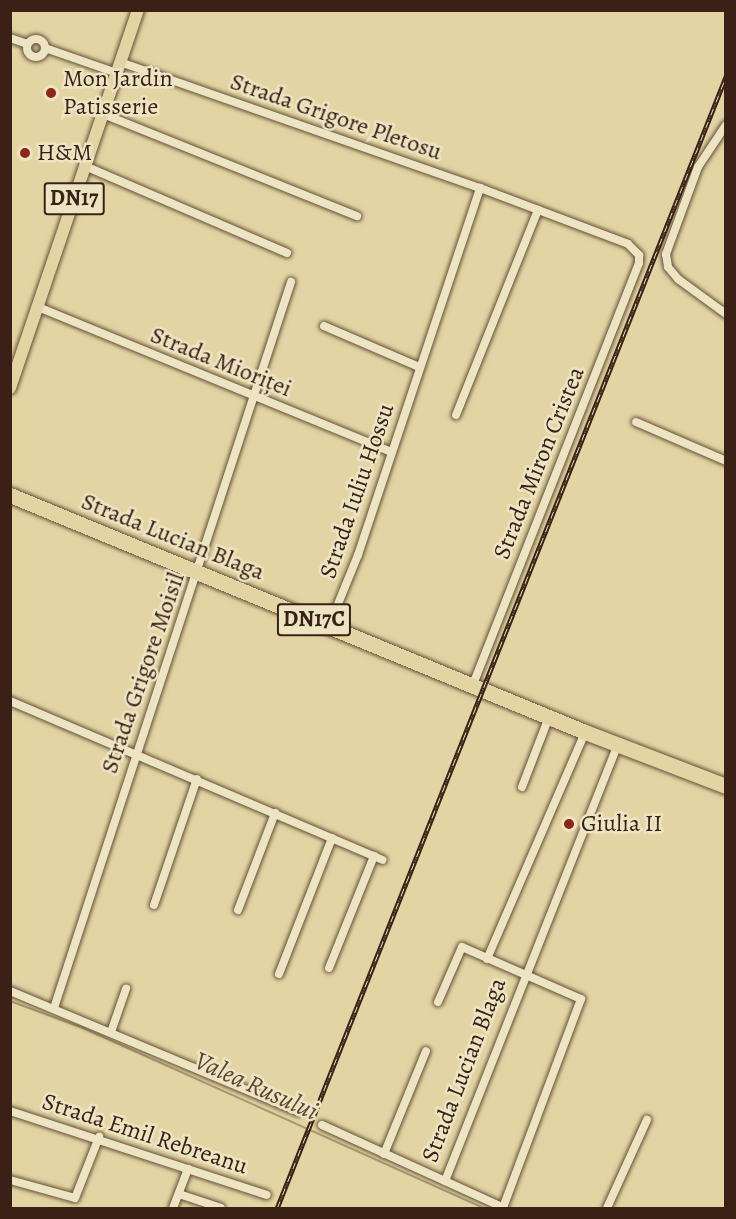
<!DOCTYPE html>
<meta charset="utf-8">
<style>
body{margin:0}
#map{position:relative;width:736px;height:1219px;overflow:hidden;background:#e3d5a3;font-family:Alegreya,serif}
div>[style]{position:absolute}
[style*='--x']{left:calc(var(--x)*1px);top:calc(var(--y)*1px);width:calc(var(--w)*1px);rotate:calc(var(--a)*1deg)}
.stream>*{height:2px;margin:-1px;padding:0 1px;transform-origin:1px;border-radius:1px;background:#a99873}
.roads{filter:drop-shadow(0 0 2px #644f38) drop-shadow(0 0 2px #644f38)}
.street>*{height:8px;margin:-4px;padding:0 4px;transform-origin:4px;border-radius:4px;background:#ede4c3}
.street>.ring{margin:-4px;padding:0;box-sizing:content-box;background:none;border:8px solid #ede4c3;border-radius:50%}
.primary>*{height:12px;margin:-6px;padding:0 6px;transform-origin:6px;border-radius:6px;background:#e3d5a3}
.highway>*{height:15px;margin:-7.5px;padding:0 7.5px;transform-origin:7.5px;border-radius:7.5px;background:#e3d5a3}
.rail>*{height:4.5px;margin-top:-2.25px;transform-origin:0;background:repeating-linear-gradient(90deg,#ede4c3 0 7px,#392215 0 14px);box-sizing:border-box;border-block:2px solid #392215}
.dots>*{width:16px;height:16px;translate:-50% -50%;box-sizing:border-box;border:3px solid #ede4c3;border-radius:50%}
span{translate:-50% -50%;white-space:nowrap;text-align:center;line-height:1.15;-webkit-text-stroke:5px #ede4c3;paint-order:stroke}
.shield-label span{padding:2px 4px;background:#ede4c3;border:2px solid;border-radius:4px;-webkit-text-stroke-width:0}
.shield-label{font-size:22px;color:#392215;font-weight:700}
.poi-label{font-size:24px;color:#392215}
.left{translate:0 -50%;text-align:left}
.street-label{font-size:24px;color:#392215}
.water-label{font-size:26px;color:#5b4531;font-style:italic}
.frame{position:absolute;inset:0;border:12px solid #392215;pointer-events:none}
</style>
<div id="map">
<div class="stream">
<i style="--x:10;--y:1001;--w:78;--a:20.3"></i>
<i style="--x:83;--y:1028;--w:440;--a:24.2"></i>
</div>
<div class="roads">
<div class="street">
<i style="--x:10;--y:38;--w:18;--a:19"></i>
<i class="ring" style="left:27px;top:39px;width:10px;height:10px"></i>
<i style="--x:45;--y:48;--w:70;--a:19.2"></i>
<i style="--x:120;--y:62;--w:381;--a:19.3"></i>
<i style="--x:480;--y:188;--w:158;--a:20.7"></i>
<i style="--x:628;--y:244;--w:16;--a:45"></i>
<i style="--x:639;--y:255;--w:8;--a:90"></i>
<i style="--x:639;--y:263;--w:453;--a:111.5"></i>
<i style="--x:103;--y:114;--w:274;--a:21.9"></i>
<i style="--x:726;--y:125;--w:50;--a:123.7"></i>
<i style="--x:698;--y:167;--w:93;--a:110.2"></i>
<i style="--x:666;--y:254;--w:13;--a:81"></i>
<i style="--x:668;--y:267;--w:16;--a:50"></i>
<i style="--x:678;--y:279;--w:59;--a:36.1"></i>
<i style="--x:85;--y:166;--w:220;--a:23.3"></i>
<i style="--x:38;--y:307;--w:382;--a:22.3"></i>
<i style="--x:324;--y:326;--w:103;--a:23.3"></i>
<i style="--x:456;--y:415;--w:221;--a:-68.2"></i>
<i style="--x:636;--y:422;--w:98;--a:23.4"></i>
<i style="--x:329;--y:626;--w:77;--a:-67.8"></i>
<i style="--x:358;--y:555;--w:387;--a:-71.6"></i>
<i style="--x:10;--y:701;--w:405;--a:23.1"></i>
<i style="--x:522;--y:787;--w:75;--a:-68.9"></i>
<i style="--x:154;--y:905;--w:133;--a:-71.2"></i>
<i style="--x:238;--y:910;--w:104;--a:-69.1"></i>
<i style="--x:487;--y:959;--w:247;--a:-66.6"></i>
<i style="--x:329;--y:968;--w:121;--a:-68.1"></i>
<i style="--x:279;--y:974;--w:146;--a:-68.7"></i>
<i style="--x:10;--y:991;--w:313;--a:22.7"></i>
<i style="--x:438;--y:1002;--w:60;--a:-66.4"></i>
<i style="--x:462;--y:947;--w:130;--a:23.6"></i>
<i style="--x:581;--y:999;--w:223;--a:110.5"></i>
<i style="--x:54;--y:1008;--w:764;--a:-71.92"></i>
<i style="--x:111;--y:1032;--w:46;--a:-70.8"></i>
<i style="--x:10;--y:1111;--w:270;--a:18.1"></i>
<i style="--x:322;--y:1125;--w:200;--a:24.5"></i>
<i style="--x:384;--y:1154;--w:111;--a:-67.8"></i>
<i style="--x:10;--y:1180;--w:67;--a:15.5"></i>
<i style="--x:75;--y:1198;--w:66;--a:-68.5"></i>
<i style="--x:445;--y:1181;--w:468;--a:-68.4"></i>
<i style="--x:179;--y:1194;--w:44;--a:18.4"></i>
<i style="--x:173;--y:1208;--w:42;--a:-69"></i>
<i style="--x:607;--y:1208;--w:97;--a:-65.6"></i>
</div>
<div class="primary">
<i style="--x:10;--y:388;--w:399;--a:-71.3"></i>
</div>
<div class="highway">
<i style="--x:10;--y:495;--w:622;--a:22.4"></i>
<i style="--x:585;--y:732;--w:151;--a:21"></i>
</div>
</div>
<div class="rail">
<i style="--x:277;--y:1208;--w:1218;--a:-68.36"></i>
</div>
<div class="dots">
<i style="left:51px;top:93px;background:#8f2418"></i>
<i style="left:25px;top:153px;background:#8f2418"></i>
<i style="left:569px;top:824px;background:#8f2418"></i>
</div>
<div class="shield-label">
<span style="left:74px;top:199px">DN17</span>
<span style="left:314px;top:620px">DN17C</span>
</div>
<div class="poi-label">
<span class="left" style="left:63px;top:93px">Mon Jardin<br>Patisserie</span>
<span class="left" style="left:37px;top:153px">H&amp;M</span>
<span class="left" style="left:581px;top:824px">Giulia II</span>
</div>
<div class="street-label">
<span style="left:336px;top:117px;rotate:19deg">Strada Grigore Pletosu</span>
<span style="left:221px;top:362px;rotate:22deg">Strada Mioriței</span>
<span style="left:539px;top:463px;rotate:-68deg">Strada Miron Cristea</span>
<span style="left:357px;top:491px;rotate:-71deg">Strada Iuliu Hossu</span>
<span style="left:173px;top:537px;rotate:22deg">Strada Lucian Blaga</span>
<span style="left:143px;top:673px;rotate:-71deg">Strada Grigore Moisil</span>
<span style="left:464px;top:1070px;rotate:-69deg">Strada Lucian Blaga</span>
<span style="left:145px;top:1134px;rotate:18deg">Strada Emil Rebreanu</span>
</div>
<div class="water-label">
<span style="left:256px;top:1086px;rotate:24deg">Valea Rusului</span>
</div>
<div class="frame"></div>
</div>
